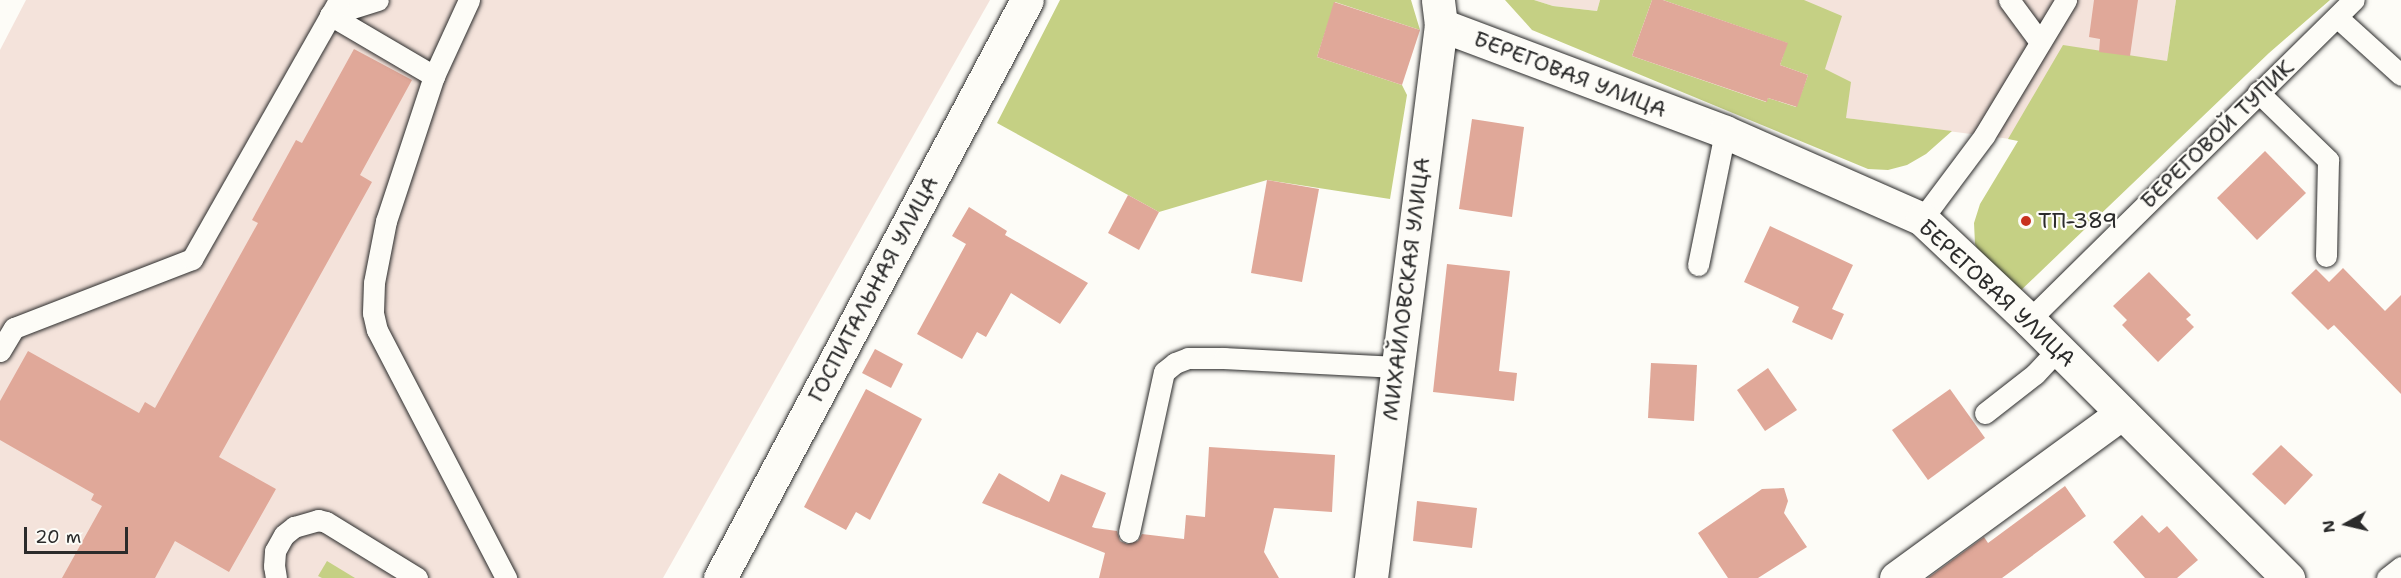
<!DOCTYPE html>
<meta charset="utf-8">
<style>
body{margin:0}
#map{position:relative;width:2401px;height:578px;overflow:hidden;background:#fdfcf7;font-family:"Shantell Sans",sans-serif}
div>[style]{position:absolute}
[style*='--x']{left:calc(var(--x)*1px);top:calc(var(--y)*1px);width:calc(var(--w)*1px);rotate:calc(var(--a)*1deg)}
.built>*{inset:0;background:#f4e3db}
.green>*{inset:0;background:#c5d084}
.building>*{inset:0;background:#e0a899}
.roads{filter:drop-shadow(0 0 2px #2b2b2b) drop-shadow(0 0 2px #2b2b2b)}
.lane>*{height:21px;margin:-10.5px;padding:0 10.5px;transform-origin:10.5px;border-radius:10.5px;background:#fdfcf7}
.street>*{height:33px;margin:-16.5px;padding:0 16.5px;transform-origin:16.5px;border-radius:16.5px;background:#fdfcf7}
.dots>*{width:16px;height:16px;translate:-50% -50%;box-sizing:border-box;border:3px solid #fdfcf7;border-radius:50%}
span{translate:-50% -50%;white-space:nowrap;text-align:center;line-height:1.15;-webkit-text-stroke:4.5px #fdfcf7;paint-order:stroke}
.street-label{font-size:22px;color:#2b2b2b}
.poi-label{font-size:22px;color:#2b2b2b}
.left{translate:0 -50%;text-align:left}
.north{position:absolute;left:2317px;top:494px;width:60px;height:60px;-webkit-text-stroke:4px #fdfcf7;paint-order:stroke;rotate:262deg;font-size:16px;font-weight:700;line-height:24px;text-align:center;color:#2b2b2b}
.north::after{content:'';display:block;margin:auto;width:21px;height:27px;background:#2b2b2b;clip-path:polygon(50% 0,100% 100%,50% 72%,0 100%)}
.scale{position:absolute;left:24px;top:527px;width:104px;height:27px;box-sizing:border-box;border:3px solid #2b2b2b;border-top:0;padding-left:8px;font-size:18px;line-height:21px;white-space:nowrap;color:#2b2b2b;-webkit-text-stroke:4px #fdfcf7;paint-order:stroke}
</style>
<div id="map">
<div class="built">
<i style="clip-path:polygon(26px 0,990px 0,663px 578px,0 578px,0 50px)"></i>
<i style="clip-path:polygon(1534px 0,1600px 0,1597px 11px,1553px 6px)"></i>
<i style="clip-path:polygon(1804px 0,2176px 0,2167px 61px,2018px 140px,1846px 118px,1825px 69px)"></i>
</div>
<div class="green">
<i style="clip-path:polygon(1060px 0,1411px 0,1420px 30px,1335px 2px,1317px 57px,1402px 85px,1407px 95px,1390px 199px,1267px 180px,1159px 212px,997px 123px)"></i>
<i style="clip-path:polygon(1505px 0,1534px 0,1553px 6px,1597px 11px,1600px 0,1652px 0,1632px 56px,1766px 102px,1768px 98px,1796px 107px,1808px 75px,1780px 65px,1787px 43px,1663px 0,1804px 0,1842px 16px,1825px 69px,1851px 82px,1846px 118px,1952px 131px,1926px 154px,1907px 165px,1888px 170px,1868px 169px,1532px 30px)"></i>
<i style="clip-path:polygon(2176px 0,2330px 0,2269px 53px,2017px 294px,1983px 259px,1975px 244px,1974px 223px,1980px 204px,2018px 141px,2008px 139px,2063px 45px,2167px 61px)"></i>
<i style="clip-path:polygon(327px 561px,355px 578px,322px 578px,318px 576px)"></i>
</div>
<div class="building">
<i style="clip-path:polygon(1652px 0,1663px 0,1788px 43px,1780px 65px,1808px 75px,1797px 107px,1768px 98px,1767px 102px,1632px 56px)"></i>
<i style="clip-path:polygon(2094px 0,2138px 0,2130px 56px,2099px 52px,2100px 39px,2089px 37px)"></i>
<i style="clip-path:polygon(1334px 2px,1420px 30px,1402px 85px,1317px 57px)"></i>
<i style="clip-path:polygon(354px 49px,412px 80px,360px 175px,372px 182px,219px 457px,276px 489px,254px 528px,229px 572px,175px 541px,155px 578px,62px 578px,102px 506px,91px 500px,94px 494px,0 440px,0 401px,28px 351px,139px 413px,145px 402px,155px 408px,258px 223px,252px 220px,296px 140px,302px 143px)"></i>
<i style="clip-path:polygon(1472px 119px,1524px 127px,1512px 217px,1459px 209px)"></i>
<i style="clip-path:polygon(2265px 151px,2306px 193px,2257px 240px,2217px 198px)"></i>
<i style="clip-path:polygon(1267px 180px,1319px 189px,1302px 282px,1251px 273px)"></i>
<i style="clip-path:polygon(1128px 195px,1159px 212px,1139px 250px,1108px 233px)"></i>
<i style="clip-path:polygon(969px 207px,1007px 231px,1005px 235px,1088px 283px,1060px 324px,1011px 293px,986px 337px,977px 332px,962px 359px,917px 334px,966px 244px,952px 236px)"></i>
<i style="clip-path:polygon(1770px 226px,1853px 265px,1832px 309px,1844px 314px,1832px 340px,1792px 322px,1799px 307px,1744px 282px)"></i>
<i style="clip-path:polygon(1447px 264px,1510px 271px,1499px 371px,1517px 373px,1514px 401px,1433px 392px)"></i>
<i style="clip-path:polygon(2343px 268px,2385px 311px,2401px 295px,2401px 394px,2334px 325px,2328px 330px,2291px 293px,2316px 269px,2329px 282px)"></i>
<i style="clip-path:polygon(2149px 272px,2191px 315px,2186px 319px,2194px 327px,2158px 362px,2122px 325px,2127px 320px,2113px 306px)"></i>
<i style="clip-path:polygon(875px 349px,903px 364px,891px 388px,862px 373px)"></i>
<i style="clip-path:polygon(1651px 363px,1697px 365px,1694px 421px,1648px 418px)"></i>
<i style="clip-path:polygon(1768px 368px,1797px 410px,1765px 431px,1737px 390px)"></i>
<i style="clip-path:polygon(866px 389px,922px 419px,870px 520px,856px 512px,846px 530px,804px 507px)"></i>
<i style="clip-path:polygon(1950px 389px,1985px 438px,1928px 480px,1892px 430px)"></i>
<i style="clip-path:polygon(2281px 445px,2313px 475px,2285px 505px,2252px 474px)"></i>
<i style="clip-path:polygon(1209px 447px,1335px 455px,1332px 512px,1274px 508px,1264px 552px,1279px 578px,1099px 578px,1105px 553px,982px 503px,999px 473px,1049px 502px,1061px 474px,1106px 493px,1092px 527px,1095px 528px,1117px 531px,1120px 541px,1127px 544px,1138px 541px,1142px 534px,1184px 539px,1186px 515px,1205px 517px)"></i>
<i style="clip-path:polygon(2065px 486px,2086px 516px,2002px 578px,1928px 578px,1984px 537px,1988px 543px)"></i>
<i style="clip-path:polygon(1784px 488px,1788px 501px,1784px 513px,1807px 547px,1758px 578px,1728px 578px,1698px 533px,1762px 489px)"></i>
<i style="clip-path:polygon(1417px 501px,1477px 508px,1472px 548px,1413px 541px)"></i>
<i style="clip-path:polygon(2142px 515px,2159px 533px,2167px 526px,2198px 560px,2177px 578px,2145px 578px,2113px 542px)"></i>
</div>
<div class="roads">
<div class="lane">
<i style="--x:469;--y:0;--w:84;--a:114.7"></i>
<i style="--x:434;--y:76;--w:153;--a:108.3"></i>
<i style="--x:386;--y:221;--w:63;--a:101"></i>
<i style="--x:374;--y:283;--w:30;--a:92"></i>
<i style="--x:373;--y:313;--w:17;--a:77"></i>
<i style="--x:377;--y:330;--w:280;--a:62.5"></i>
<i style="--x:2009;--y:0;--w:52;--a:53.6"></i>
<i style="--x:330;--y:15;--w:121;--a:30.4"></i>
<i style="--x:330;--y:15;--w:50;--a:-17.4"></i>
<i style="--x:2337;--y:17;--w:86;--a:42.2"></i>
<i style="--x:2258;--y:92;--w:98;--a:44.2"></i>
<i style="--x:2328;--y:160;--w:96;--a:91.2"></i>
<i style="--x:1922;--y:219;--w:104;--a:-53.2"></i>
<i style="--x:1984;--y:136;--w:159;--a:-58.9"></i>
<i style="--x:1698;--y:265;--w:136;--a:-78.5"></i>
<i style="--x:2029;--y:320;--w:456;--a:-44.6"></i>
<i style="--x:0;--y:351;--w:27;--a:-59"></i>
<i style="--x:14;--y:328;--w:191;--a:-21.2"></i>
<i style="--x:192;--y:259;--w:298;--a:-60.4"></i>
<i style="--x:1985;--y:413;--w:63;--a:-38"></i>
<i style="--x:2035;--y:374;--w:34;--a:-47"></i>
<i style="--x:1129;--y:532;--w:164;--a:-77.7"></i>
<i style="--x:1164;--y:372;--w:14;--a:-39"></i>
<i style="--x:1175;--y:363;--w:14;--a:-21"></i>
<i style="--x:1188;--y:358;--w:36;--a:0"></i>
<i style="--x:1224;--y:358;--w:172;--a:3"></i>
<i style="--x:276;--y:578;--w:12;--a:-99"></i>
<i style="--x:274;--y:566;--w:15;--a:-86"></i>
<i style="--x:275;--y:551;--w:18;--a:-61"></i>
<i style="--x:284;--y:535;--w:13;--a:-39"></i>
<i style="--x:294;--y:527;--w:25;--a:-16"></i>
<i style="--x:318;--y:520;--w:8;--a:14"></i>
<i style="--x:326;--y:522;--w:107;--a:31.6"></i>
<i style="--x:2387;--y:578;--w:18;--a:-38"></i>
</div>
<div class="street">
<i style="--x:1441;--y:25;--w:303;--a:20.6"></i>
<i style="--x:1725;--y:132;--w:215;--a:23.8"></i>
<i style="--x:1922;--y:219;--w:147;--a:43.3"></i>
<i style="--x:2029;--y:320;--w:366;--a:44.9"></i>
<i style="--x:720;--y:578;--w:654;--a:-62.03"></i>
<i style="--x:1371;--y:578;--w:557;--a:-82.79"></i>
<i style="--x:1441;--y:25;--w:25;--a:-97"></i>
<i style="--x:1896;--y:578;--w:280;--a:-36.1"></i>
</div>
</div>
<div class="dots">
<i style="left:2026px;top:221px;background:#c8321e"></i>
</div>
<div class="street-label">
<span style="left:1570px;top:74px;rotate:21deg">БЕРЕГОВАЯ УЛИЦА</span>
<span style="left:2217px;top:134px;rotate:-44deg">БЕРЕГОВОЙ ТУПИК</span>
<span style="left:873px;top:289px;rotate:-62deg">ГОСПИТАЛЬНАЯ УЛИЦА</span>
<span style="left:1406px;top:289px;rotate:-83deg">МИХАЙЛОВСКАЯ УЛИЦА</span>
<span style="left:1997px;top:293px;rotate:43deg">БЕРЕГОВАЯ УЛИЦА</span>
</div>
<div class="poi-label">
<span class="left" style="left:2038px;top:221px">ТП-389</span>
</div>
<div class="north">N</div>
<div class="scale">20 m</div>
</div>
